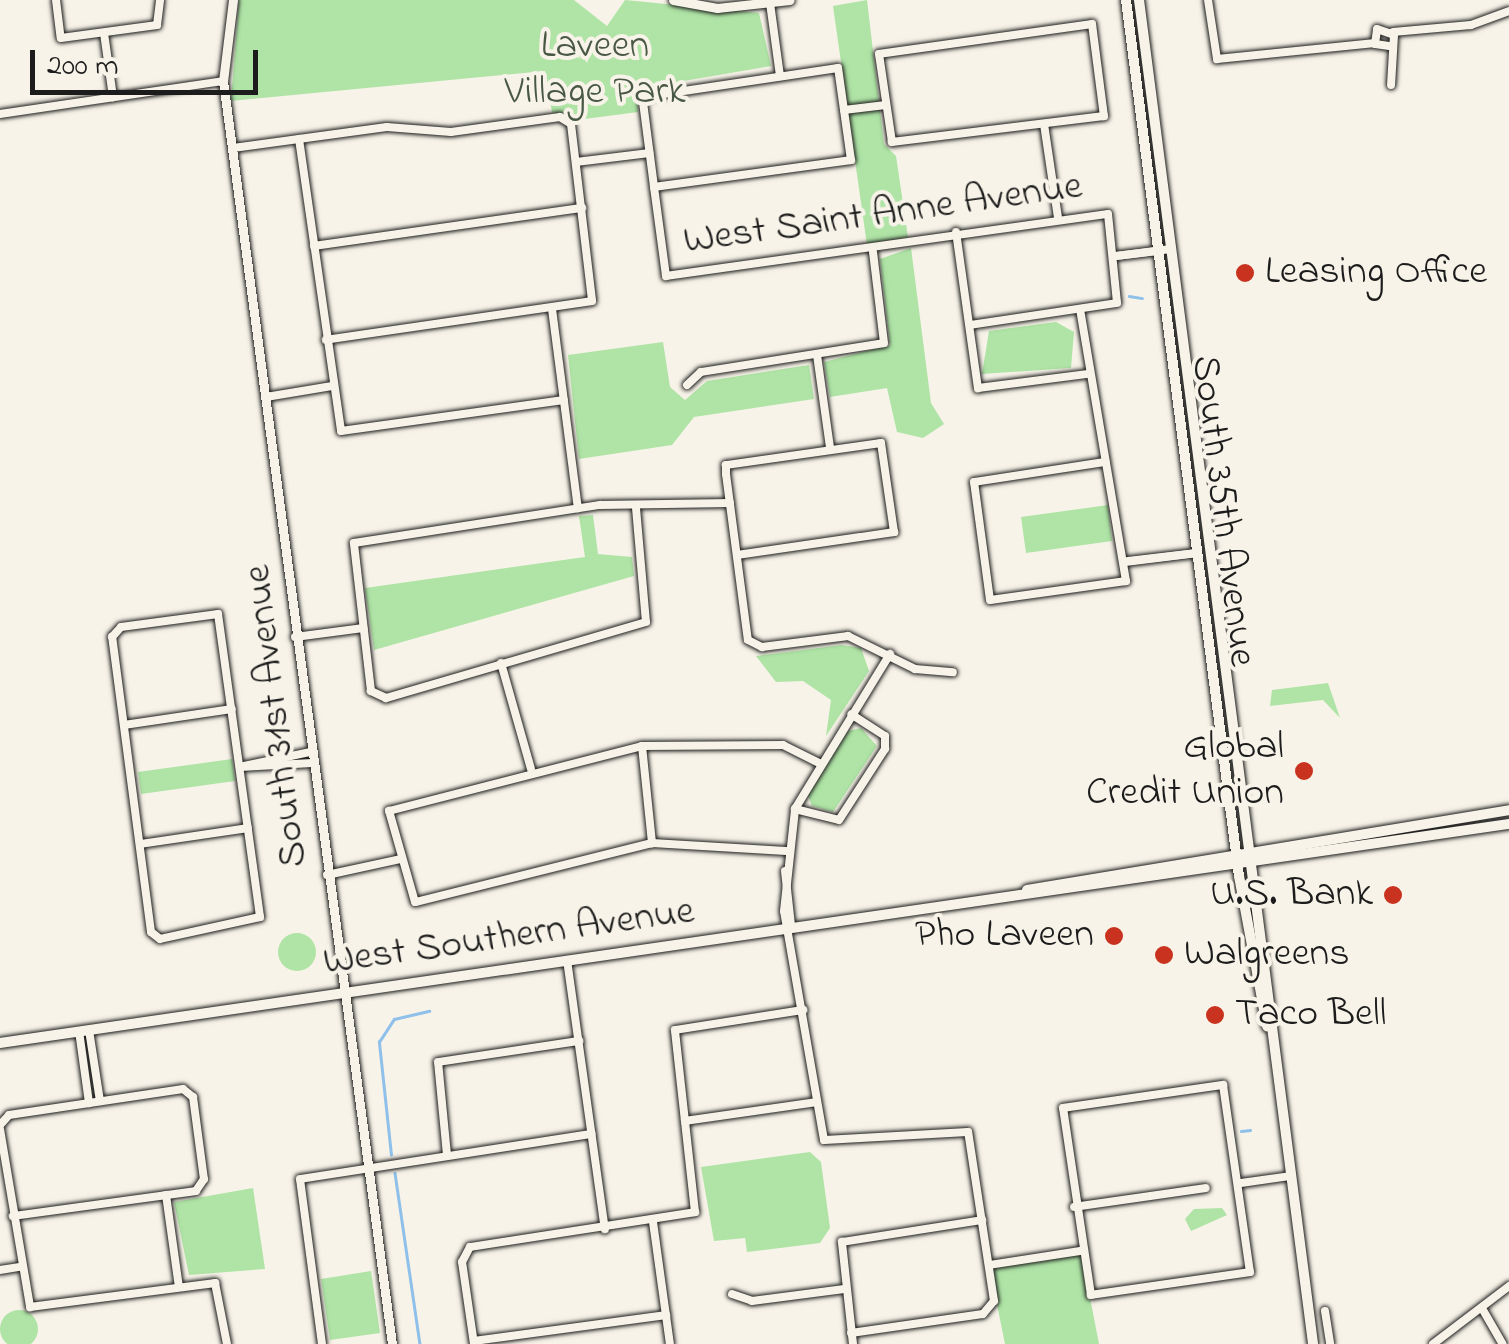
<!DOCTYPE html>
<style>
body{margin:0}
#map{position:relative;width:1509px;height:1344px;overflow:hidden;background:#f7f3e8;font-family:"Indie Flower",sans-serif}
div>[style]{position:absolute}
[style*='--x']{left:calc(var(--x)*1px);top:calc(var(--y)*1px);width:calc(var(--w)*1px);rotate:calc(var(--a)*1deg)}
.green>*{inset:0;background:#afe4a6}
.round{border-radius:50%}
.stream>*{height:2.5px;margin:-1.25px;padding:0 1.25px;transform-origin:1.25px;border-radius:1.25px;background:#8ec0ea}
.roads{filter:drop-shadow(0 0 2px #1c1c1c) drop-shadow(0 0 2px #1c1c1c)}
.minor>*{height:8px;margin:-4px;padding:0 4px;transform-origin:4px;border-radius:4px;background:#f7f3e8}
.tertiary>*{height:9px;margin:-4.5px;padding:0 4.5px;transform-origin:4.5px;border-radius:4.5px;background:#f7f3e8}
.secondary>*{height:10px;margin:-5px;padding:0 5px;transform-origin:5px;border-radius:5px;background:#f7f3e8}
.dots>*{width:28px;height:28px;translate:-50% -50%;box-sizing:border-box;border:5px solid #f7f3e8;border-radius:50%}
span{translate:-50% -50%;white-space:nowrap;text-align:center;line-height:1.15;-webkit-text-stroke:8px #f7f3e8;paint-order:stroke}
.park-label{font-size:40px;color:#485845}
.street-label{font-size:40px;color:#1c1c1c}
.poi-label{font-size:40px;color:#1c1c1c}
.left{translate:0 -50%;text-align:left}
.right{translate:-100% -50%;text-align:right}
.scale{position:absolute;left:30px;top:50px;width:228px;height:45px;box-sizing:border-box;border:5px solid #1c1c1c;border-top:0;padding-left:12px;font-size:30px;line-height:35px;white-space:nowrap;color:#1c1c1c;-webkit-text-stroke:8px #f7f3e8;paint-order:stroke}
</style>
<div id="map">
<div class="green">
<i style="clip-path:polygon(239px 0,574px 0,607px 26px,625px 0,759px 13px,771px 66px,648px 87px,637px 94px,638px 112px,577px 120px,552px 112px,545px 71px,231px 101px)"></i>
<i style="clip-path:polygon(867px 0,884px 144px,896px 156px,908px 237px,867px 245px,833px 6px)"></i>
<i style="clip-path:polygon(911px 248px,931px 403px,944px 424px,923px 438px,897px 432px,887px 388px,830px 397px,824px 362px,890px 345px,880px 259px)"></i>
<i style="clip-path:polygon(1056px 322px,1074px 332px,1071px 368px,982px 374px,989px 331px)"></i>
<i style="clip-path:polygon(663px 342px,670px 387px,685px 400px,707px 381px,809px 365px,814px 399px,694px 417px,672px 445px,579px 459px,568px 355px)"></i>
<i style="clip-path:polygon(1108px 505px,1112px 541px,1026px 553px,1021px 517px)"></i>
<i style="clip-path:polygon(593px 515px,598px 554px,632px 557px,634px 576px,374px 650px,365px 588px,585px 557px,579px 516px)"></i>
<i style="clip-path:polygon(842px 645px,861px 648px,869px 671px,826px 736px,831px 700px,803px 681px,776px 682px,756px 656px)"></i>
<i style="clip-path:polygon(1328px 683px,1340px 718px,1323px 700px,1270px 706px,1272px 690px)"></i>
<i style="clip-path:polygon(861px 728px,877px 746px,833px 812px,812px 806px,808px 795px,848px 731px)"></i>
<i style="clip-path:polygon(232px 759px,235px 781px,141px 794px,138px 772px)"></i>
<i class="round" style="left:278px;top:933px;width:38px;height:38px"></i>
<i style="clip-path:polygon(810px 1152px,821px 1162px,830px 1228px,820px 1243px,747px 1252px,745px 1238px,714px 1241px,701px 1167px)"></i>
<i style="clip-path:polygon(253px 1188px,265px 1269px,189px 1275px,174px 1202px)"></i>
<i style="clip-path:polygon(1194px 1209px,1222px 1208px,1227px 1215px,1191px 1231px,1185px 1219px)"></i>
<i style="clip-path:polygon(1081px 1251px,1099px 1344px,1005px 1344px,989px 1265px)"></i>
<i style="clip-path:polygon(371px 1271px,380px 1333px,330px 1340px,321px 1279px)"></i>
<i class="round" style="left:0;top:1310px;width:38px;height:38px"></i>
</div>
<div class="stream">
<i style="--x:1129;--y:296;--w:13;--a:9"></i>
<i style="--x:1241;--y:1131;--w:9;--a:-6"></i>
<i style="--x:391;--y:1155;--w:114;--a:-96.1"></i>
<i style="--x:379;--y:1042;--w:27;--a:-57"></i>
<i style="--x:394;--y:1019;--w:36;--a:-13"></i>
<i style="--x:395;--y:1173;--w:173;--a:81.7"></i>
</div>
<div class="roads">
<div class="minor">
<i style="--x:56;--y:0;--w:38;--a:83"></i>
<i style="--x:61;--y:38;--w:97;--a:-7.7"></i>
<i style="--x:157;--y:25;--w:25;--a:-83"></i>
<i style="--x:1208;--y:0;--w:60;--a:81.3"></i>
<i style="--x:1217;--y:59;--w:159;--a:-5.8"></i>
<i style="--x:770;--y:3;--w:74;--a:82.2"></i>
<i style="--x:1092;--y:24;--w:93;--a:82.6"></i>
<i style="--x:1104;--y:116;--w:214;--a:173"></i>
<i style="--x:892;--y:142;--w:89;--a:-98.4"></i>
<i style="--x:879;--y:54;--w:215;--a:-8"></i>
<i style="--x:1393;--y:32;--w:78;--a:-5.1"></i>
<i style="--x:1471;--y:25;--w:40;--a:-20.2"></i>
<i style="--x:104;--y:33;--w:65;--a:82"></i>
<i style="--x:1389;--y:46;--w:14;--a:-172"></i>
<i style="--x:1375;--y:44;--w:15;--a:-82"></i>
<i style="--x:1377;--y:29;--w:18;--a:19"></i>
<i style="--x:1394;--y:35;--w:50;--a:93.4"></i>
<i style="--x:844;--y:110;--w:42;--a:-6.8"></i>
<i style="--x:0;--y:114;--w:225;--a:-8.4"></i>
<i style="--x:1044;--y:124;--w:95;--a:81.5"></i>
<i style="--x:299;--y:139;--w:295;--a:81.8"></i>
<i style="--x:341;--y:431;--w:225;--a:-7.9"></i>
<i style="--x:233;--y:148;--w:155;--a:-7.8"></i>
<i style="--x:387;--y:127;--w:64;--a:4.5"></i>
<i style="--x:451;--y:132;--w:110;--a:-7.8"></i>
<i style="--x:560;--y:117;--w:13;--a:32"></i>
<i style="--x:571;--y:124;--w:178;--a:83.2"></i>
<i style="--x:592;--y:301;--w:269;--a:171.7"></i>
<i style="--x:576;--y:162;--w:74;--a:-7"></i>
<i style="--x:654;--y:187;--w:199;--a:-7.8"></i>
<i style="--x:851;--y:160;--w:93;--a:-98"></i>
<i style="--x:838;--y:68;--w:195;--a:171.5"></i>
<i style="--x:645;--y:97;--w:5;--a:112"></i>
<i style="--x:643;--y:102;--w:86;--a:82.6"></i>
<i style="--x:654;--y:187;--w:90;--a:82.3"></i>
<i style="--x:666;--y:276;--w:446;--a:-8"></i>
<i style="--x:1108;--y:214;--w:89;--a:84.2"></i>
<i style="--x:1117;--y:303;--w:149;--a:171.5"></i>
<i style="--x:956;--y:232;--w:158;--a:82"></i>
<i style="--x:978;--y:388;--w:111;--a:-7.3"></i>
<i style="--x:314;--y:246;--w:271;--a:-8.1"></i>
<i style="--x:1116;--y:256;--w:55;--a:-7.3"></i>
<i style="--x:1116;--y:256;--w:42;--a:-6.8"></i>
<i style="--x:552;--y:309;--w:201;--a:82.6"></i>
<i style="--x:1080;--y:309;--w:276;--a:80.4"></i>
<i style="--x:1126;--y:581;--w:137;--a:172"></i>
<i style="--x:990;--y:600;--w:119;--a:-97.7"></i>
<i style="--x:974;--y:482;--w:133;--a:-8.7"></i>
<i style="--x:817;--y:355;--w:93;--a:82"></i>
<i style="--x:687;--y:385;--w:19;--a:-43"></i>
<i style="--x:701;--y:372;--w:185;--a:-9"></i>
<i style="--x:884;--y:343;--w:92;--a:-96.9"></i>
<i style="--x:266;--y:397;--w:67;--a:-9.5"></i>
<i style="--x:636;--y:508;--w:114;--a:85"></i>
<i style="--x:646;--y:622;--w:271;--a:163.7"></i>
<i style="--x:386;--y:698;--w:17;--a:-155"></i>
<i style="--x:371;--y:691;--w:149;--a:-96.6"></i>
<i style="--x:354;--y:543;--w:249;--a:-8.8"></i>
<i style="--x:600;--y:505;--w:130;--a:-0.9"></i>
<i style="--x:737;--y:555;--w:159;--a:-8.3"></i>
<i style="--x:894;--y:532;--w:90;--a:-98.3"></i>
<i style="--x:881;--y:443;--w:157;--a:171.9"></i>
<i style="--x:726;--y:465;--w:9;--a:90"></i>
<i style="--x:726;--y:474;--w:167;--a:82.5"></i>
<i style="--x:748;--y:640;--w:16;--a:27"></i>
<i style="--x:762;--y:647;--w:87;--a:-7.3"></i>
<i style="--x:848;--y:636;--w:75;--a:26.2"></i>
<i style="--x:915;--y:669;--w:38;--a:5"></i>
<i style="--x:1128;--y:561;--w:69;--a:-6.6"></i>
<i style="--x:1125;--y:562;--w:73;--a:-7.1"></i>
<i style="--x:218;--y:614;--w:306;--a:82.1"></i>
<i style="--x:260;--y:917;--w:102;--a:167.6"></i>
<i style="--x:160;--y:939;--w:11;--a:-142"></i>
<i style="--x:151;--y:932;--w:298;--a:-97.5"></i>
<i style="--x:112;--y:637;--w:13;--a:-48"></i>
<i style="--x:121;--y:627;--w:98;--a:-7.6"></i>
<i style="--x:295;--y:637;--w:69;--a:-7.5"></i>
<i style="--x:501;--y:663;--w:110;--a:74.2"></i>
<i style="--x:124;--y:725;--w:109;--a:-8.4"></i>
<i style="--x:642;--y:746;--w:98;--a:84.1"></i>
<i style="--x:244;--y:766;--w:67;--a:-12"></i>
<i style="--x:240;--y:767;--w:72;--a:-3.2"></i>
<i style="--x:795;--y:809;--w:45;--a:14"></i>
<i style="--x:839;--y:820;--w:85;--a:-57.1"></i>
<i style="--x:885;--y:749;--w:13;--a:-90"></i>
<i style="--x:885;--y:736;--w:40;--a:-147.1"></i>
<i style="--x:140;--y:844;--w:109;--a:-8.4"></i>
<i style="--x:786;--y:851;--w:134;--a:-176.6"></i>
<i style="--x:652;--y:843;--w:244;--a:166"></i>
<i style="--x:415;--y:902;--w:95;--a:-105.9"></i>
<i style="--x:389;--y:811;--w:261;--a:-14.4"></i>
<i style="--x:642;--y:746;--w:141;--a:-0.4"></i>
<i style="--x:783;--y:745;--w:40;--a:26.6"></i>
<i style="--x:785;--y:871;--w:54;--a:83.7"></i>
<i style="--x:327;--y:875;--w:76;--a:-12.2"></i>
<i style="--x:567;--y:960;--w:272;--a:82"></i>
<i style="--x:89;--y:1030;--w:72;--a:81.2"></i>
<i style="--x:79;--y:1031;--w:73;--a:82.1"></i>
<i style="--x:1223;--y:1085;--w:189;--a:81.8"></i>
<i style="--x:1250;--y:1272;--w:161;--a:171.8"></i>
<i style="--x:1091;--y:1295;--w:189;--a:-98.5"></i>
<i style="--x:1063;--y:1108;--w:162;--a:-8.2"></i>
<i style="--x:685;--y:1121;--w:133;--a:-8.2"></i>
<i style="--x:0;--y:1125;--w:13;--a:-48"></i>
<i style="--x:9;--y:1115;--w:176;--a:-8.5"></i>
<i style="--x:183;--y:1089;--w:13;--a:39"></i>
<i style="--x:193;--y:1097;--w:83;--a:82.4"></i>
<i style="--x:204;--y:1179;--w:14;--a:124"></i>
<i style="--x:196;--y:1191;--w:185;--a:172.2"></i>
<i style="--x:0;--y:1129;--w:181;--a:80.4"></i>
<i style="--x:30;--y:1307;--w:187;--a:-7.4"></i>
<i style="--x:215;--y:1283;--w:62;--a:78.9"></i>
<i style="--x:447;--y:1155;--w:93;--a:-95.5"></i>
<i style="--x:438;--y:1062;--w:143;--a:-8.5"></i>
<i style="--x:1241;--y:1183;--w:49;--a:-8.1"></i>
<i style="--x:166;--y:1195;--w:93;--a:82"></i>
<i style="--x:1074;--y:1207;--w:133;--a:-8.2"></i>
<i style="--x:653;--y:1222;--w:123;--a:82.1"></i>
<i style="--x:989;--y:1265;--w:93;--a:-8.7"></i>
<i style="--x:0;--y:1270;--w:20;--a:-9"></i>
<i style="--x:732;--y:1294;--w:21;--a:19"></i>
<i style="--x:752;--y:1301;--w:93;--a:-7.4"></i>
<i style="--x:1483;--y:1310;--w:39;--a:60"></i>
<i style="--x:1325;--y:1311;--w:33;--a:81"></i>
<i style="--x:851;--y:1333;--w:133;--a:-8.2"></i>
<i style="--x:983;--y:1314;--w:17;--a:-50"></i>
<i style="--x:994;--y:1301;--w:171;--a:-98.7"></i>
<i style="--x:968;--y:1132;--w:144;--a:176.8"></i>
<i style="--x:824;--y:1140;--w:232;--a:-99.9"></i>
<i style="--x:784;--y:911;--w:103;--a:-83.8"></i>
<i style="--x:795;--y:809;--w:182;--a:-58.5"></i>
<i style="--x:474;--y:1341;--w:194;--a:-7.7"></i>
<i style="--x:322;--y:1344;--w:166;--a:-97.6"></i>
<i style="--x:300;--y:1179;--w:295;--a:-8.8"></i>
<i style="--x:474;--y:1344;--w:83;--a:-98.3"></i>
<i style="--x:462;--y:1262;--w:17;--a:-62"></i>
<i style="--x:470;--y:1247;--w:228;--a:-8.8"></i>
<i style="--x:695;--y:1212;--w:183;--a:-96.3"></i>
<i style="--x:675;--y:1030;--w:130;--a:-8.9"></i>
<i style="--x:853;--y:1344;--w:103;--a:-96.2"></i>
<i style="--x:842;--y:1242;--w:142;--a:-8.9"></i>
<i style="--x:1433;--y:1344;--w:96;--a:-37.3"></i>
</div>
<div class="tertiary">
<i style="--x:233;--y:0;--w:82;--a:97"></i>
<i style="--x:223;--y:81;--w:1274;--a:82.38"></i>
<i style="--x:673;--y:0;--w:45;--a:10.3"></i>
<i style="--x:717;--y:8;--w:73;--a:-6.3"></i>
</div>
<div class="secondary">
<i style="--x:1126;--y:0;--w:883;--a:82.65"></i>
<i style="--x:1239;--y:876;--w:153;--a:79.4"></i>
<i style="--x:1139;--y:0;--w:1355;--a:82.62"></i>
<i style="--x:1027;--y:890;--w:489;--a:-9.4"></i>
<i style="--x:0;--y:1043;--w:1525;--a:-8.26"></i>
</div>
</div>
<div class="dots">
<i style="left:1245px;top:273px;background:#c8321e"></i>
<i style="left:1304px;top:771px;background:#c8321e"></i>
<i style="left:1393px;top:895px;background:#c8321e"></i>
<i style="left:1114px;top:936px;background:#c8321e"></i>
<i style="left:1164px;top:955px;background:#c8321e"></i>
<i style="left:1215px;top:1015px;background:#c8321e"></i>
</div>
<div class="park-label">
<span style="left:595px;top:70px">Laveen<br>Village Park</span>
</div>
<div class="street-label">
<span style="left:883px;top:215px;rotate:-8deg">West Saint Anne Avenue</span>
<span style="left:1222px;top:511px;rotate:83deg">South 35th Avenue</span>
<span style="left:277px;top:716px;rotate:-97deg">South 31st Avenue</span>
<span style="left:509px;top:938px;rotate:-8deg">West Southern Avenue</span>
</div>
<div class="poi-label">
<span class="left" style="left:1265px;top:273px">Leasing Office</span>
<span class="right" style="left:1284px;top:771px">Global<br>Credit Union</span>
<span class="right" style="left:1373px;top:895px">U.S. Bank</span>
<span class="right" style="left:1094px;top:936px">Pho Laveen</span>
<span class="left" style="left:1184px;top:955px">Walgreens</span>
<span class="left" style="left:1235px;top:1015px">Taco Bell</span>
</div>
<div class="scale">200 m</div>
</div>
